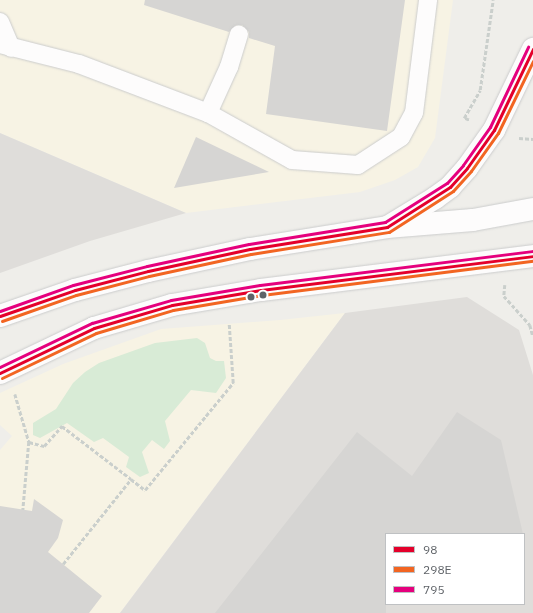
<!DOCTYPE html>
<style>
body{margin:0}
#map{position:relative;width:533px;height:613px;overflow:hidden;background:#efeeea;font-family:"IBM Plex Sans",sans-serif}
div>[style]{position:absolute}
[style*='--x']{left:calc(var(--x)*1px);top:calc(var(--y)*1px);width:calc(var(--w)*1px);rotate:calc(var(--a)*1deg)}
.commercial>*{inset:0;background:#f7f3e4}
.industrial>*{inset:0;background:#dfddda}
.green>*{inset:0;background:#d8ebd6}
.building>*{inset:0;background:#d6d5d3}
.path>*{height:2.5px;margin-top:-1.25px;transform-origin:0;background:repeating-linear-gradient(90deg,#cacfcc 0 4px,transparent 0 6px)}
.roads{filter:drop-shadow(0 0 1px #cbcccc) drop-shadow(0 0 1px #cbcccc)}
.lane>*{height:18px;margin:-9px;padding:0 9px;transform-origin:9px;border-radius:9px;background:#fdfcfc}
.secondary>*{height:22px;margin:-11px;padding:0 11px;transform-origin:11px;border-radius:11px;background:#fdfcfc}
.bus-1>*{height:3px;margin:-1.5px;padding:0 1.5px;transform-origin:1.5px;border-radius:1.5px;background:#e4002b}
.bus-2>*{height:3px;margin:-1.5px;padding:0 1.5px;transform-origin:1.5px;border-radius:1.5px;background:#f26522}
.bus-3>*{height:3px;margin:-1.5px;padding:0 1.5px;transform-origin:1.5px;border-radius:1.5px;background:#e5007d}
.dots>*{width:11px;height:11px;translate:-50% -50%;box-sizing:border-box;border:2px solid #fff;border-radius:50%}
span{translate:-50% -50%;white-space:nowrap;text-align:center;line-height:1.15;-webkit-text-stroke:3.5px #fff;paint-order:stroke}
.legend{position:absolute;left:385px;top:533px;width:140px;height:72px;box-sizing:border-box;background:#fff;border:1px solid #bfc1c3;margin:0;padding:5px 7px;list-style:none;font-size:12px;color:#5f6368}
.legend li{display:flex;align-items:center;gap:8px;height:20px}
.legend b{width:20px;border:1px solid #bfc1c3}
</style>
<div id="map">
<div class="commercial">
<i style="clip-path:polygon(0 0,453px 0,435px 138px,418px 167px,395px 180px,360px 192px,186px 213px,0 133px)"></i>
<i style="clip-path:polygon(345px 313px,120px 613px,0 613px,0 450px,12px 436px,0 425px,0 393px,63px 364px,161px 329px,280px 320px)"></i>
</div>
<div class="industrial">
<i style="clip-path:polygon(0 133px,186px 213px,90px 241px,0 273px)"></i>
<i style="clip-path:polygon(evenodd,467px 297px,519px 330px,533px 375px,533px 613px,120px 613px,345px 313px,467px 297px,386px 534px,524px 534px,524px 604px,386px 604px,386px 534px)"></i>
</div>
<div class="green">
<i style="clip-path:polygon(197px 338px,205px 343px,210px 358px,216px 361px,224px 361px,226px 378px,216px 393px,191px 390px,165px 421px,170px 441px,164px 449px,152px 440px,142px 452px,149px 473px,140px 477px,126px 467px,129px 457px,103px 438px,94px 442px,67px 423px,40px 438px,33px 435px,33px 423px,56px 409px,73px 383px,85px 372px,99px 363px,155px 343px)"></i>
</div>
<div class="building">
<i style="clip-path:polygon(145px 0,405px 0,387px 131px,266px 114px,275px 46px,249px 38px,249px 32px,242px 25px,236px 25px,229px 32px,144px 5px)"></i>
<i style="clip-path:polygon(196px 137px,269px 172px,174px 188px)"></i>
<i style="clip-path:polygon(457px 412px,501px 440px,523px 534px,386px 534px,386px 613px,215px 613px,357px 432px,412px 476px)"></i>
<i style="clip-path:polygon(34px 499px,63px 520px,58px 538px,48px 552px,102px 596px,89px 613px,0 613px,0 506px,32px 511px)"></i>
</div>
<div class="path">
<i style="--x:469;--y:120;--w:5;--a:-158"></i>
<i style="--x:464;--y:118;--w:32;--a:-60"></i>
<i style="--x:480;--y:90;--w:91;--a:-81.8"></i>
<i style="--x:519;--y:138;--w:14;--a:4"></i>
<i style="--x:505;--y:285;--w:11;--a:95"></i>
<i style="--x:504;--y:296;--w:39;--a:48"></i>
<i style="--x:530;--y:325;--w:11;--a:75"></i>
<i style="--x:15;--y:394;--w:50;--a:73.7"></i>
<i style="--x:29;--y:442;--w:68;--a:95"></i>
<i style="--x:29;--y:442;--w:16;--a:15"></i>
<i style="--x:44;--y:446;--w:27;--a:-48"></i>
<i style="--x:62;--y:426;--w:87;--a:37.5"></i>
<i style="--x:63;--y:564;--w:109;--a:-51.3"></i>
<i style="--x:131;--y:479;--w:18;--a:38"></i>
<i style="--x:145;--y:490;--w:139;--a:-50.6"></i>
<i style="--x:233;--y:383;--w:59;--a:-93.9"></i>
</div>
<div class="roads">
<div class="lane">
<i style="--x:0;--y:22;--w:28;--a:67"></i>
<i style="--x:0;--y:44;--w:81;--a:14.2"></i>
<i style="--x:79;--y:64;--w:138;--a:20.8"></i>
<i style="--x:208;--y:113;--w:96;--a:29.2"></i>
<i style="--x:292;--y:160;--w:66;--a:4.3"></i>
<i style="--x:358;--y:165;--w:51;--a:-33.1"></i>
<i style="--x:401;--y:137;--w:27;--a:-62"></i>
<i style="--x:414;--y:113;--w:114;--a:-82.9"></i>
<i style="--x:208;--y:113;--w:51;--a:-65.5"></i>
<i style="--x:229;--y:67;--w:34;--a:-73"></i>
</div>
<div class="secondary">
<i style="--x:391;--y:225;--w:52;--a:-31.5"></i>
<i style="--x:435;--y:198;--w:19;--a:-36"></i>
<i style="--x:450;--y:187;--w:25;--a:-48"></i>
<i style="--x:467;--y:168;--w:47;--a:-54.6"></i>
<i style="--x:494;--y:130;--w:90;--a:-64.3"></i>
<i style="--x:0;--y:316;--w:79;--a:-19.1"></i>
<i style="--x:75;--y:290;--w:75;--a:-14.6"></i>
<i style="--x:148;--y:271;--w:104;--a:-12.2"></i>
<i style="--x:250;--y:249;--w:139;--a:-9.1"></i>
<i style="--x:387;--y:227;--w:86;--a:-4.7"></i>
<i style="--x:473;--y:220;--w:61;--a:-10.4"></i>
<i style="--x:0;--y:373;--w:104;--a:-25.6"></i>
<i style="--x:94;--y:328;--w:81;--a:-16.4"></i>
<i style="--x:172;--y:305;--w:90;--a:-9.6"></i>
<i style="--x:261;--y:290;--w:274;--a:-7.1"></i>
</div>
</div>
<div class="bus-1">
<i style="--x:0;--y:316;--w:79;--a:-19.1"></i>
<i style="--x:75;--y:290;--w:75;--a:-14.6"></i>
<i style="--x:148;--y:271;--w:104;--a:-12.2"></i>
<i style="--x:250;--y:249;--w:139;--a:-9.1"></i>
<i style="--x:387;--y:227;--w:75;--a:-32.4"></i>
<i style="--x:450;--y:187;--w:25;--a:-48"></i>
<i style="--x:467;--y:168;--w:47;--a:-54.6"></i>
<i style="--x:494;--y:130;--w:90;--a:-64.3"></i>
<i style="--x:0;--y:373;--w:104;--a:-25.6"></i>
<i style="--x:94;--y:328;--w:81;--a:-16.4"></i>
<i style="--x:172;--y:305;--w:90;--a:-9.6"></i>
<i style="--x:261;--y:290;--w:274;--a:-7.1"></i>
</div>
<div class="bus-2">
<i style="--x:2;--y:321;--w:78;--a:-19.4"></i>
<i style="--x:76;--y:295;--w:75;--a:-14.6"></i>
<i style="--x:149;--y:276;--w:104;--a:-12.2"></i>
<i style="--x:251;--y:254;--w:140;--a:-9.1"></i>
<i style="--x:389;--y:232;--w:76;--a:-32.6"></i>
<i style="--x:453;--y:191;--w:27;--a:-48"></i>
<i style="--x:471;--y:171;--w:47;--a:-54.6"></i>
<i style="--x:498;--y:133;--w:80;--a:-64.1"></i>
<i style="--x:2;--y:378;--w:104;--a:-25.6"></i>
<i style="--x:96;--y:333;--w:80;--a:-16.6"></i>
<i style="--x:173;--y:310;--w:90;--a:-9.6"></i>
<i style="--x:262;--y:295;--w:273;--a:-7.2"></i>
</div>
<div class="bus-3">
<i style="--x:0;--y:311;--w:77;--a:-19.6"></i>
<i style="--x:73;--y:285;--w:76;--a:-14.4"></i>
<i style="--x:147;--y:266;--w:104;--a:-12.2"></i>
<i style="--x:249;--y:244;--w:138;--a:-9.2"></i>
<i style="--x:385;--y:222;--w:73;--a:-32.2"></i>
<i style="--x:447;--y:183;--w:24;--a:-48"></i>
<i style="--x:463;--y:165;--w:47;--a:-54.6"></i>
<i style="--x:490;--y:127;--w:89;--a:-64.6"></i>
<i style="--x:0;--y:367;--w:102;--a:-25.6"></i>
<i style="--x:92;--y:323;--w:82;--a:-16.2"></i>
<i style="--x:171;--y:300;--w:90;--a:-9.6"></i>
<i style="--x:260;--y:285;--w:274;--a:-7.1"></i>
</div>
<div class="dots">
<i style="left:263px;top:295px;background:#5f6368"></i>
<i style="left:251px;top:297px;background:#5f6368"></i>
</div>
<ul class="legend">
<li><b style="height:5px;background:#e4002b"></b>98</li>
<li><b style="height:5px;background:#f26522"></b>298E</li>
<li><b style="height:5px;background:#e5007d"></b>795</li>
</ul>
</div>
